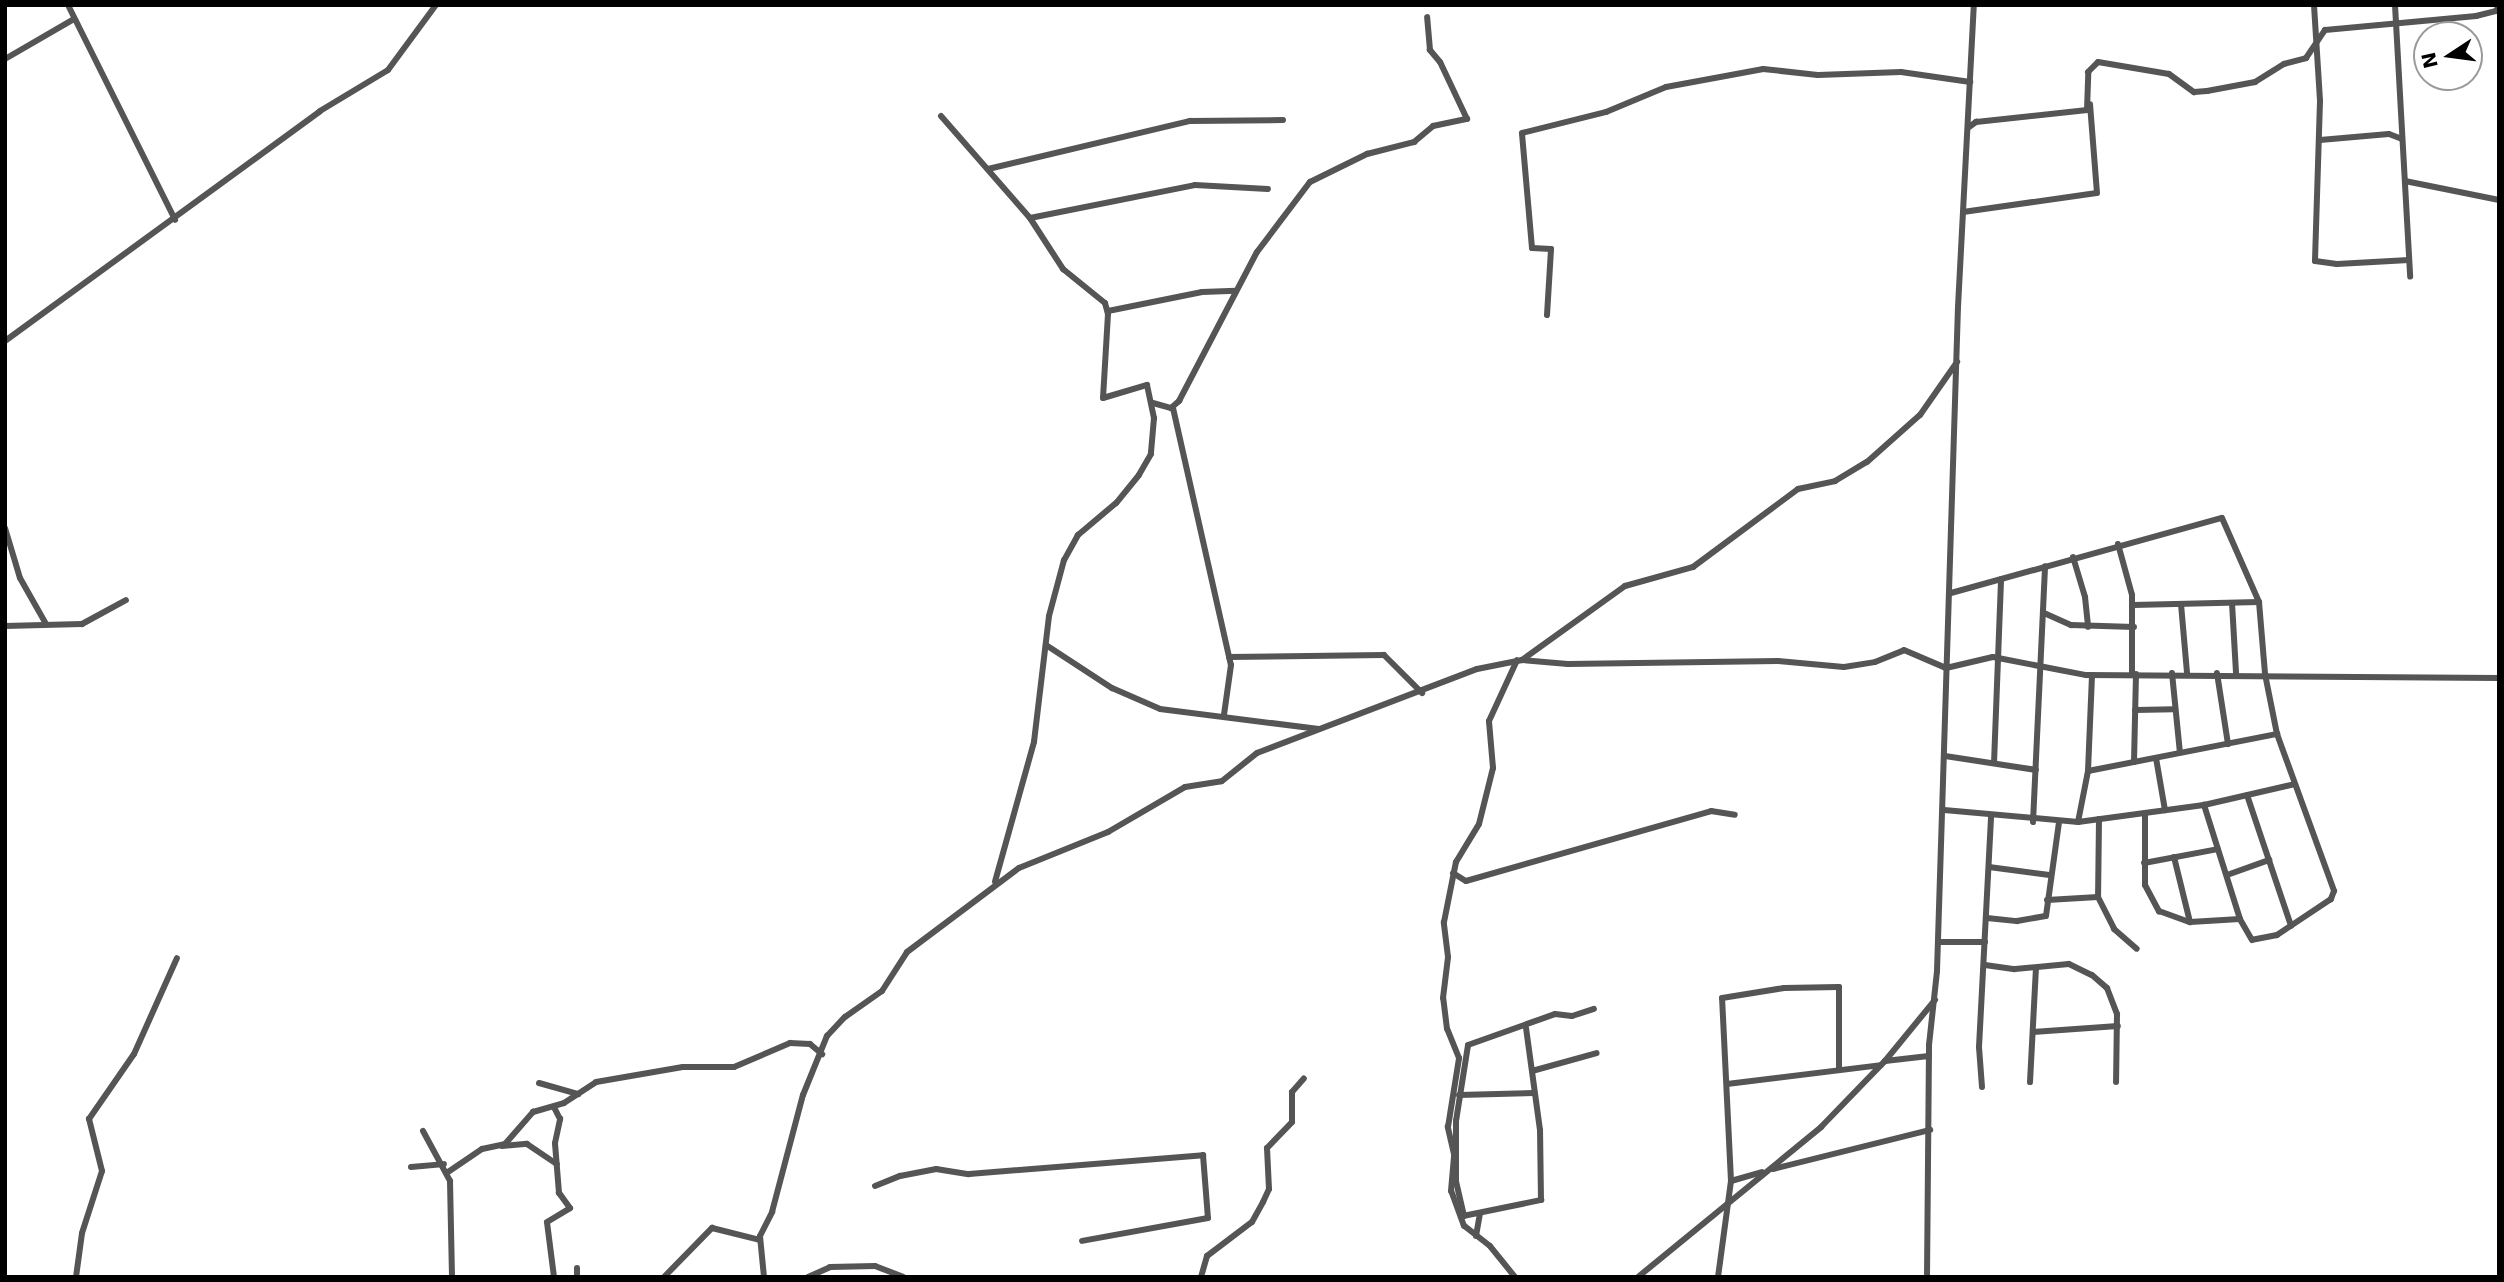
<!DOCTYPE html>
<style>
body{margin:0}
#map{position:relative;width:2504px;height:1282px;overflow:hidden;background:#fff;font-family:"DejaVu Sans",sans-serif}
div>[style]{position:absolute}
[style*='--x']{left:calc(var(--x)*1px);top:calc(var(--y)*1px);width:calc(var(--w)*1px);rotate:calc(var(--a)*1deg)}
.street>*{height:6px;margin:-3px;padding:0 3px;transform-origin:3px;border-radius:3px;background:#555}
span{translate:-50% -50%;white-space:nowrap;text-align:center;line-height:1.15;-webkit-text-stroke:6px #fff;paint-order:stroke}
.frame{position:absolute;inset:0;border:7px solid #000;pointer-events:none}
.north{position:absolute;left:2413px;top:21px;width:70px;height:70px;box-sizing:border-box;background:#fff;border:2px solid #999;border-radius:50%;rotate:257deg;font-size:19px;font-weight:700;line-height:28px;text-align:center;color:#000}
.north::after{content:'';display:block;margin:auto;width:24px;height:32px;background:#000;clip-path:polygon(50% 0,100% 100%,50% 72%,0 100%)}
</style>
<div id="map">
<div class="street">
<i style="--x:68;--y:5;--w:240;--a:63.5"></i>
<i style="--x:2314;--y:5;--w:96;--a:86.4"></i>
<i style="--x:2320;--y:101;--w:160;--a:91.8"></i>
<i style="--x:2315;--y:261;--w:22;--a:8"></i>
<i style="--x:2337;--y:264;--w:72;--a:-3.2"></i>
<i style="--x:2395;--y:5;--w:272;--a:86.8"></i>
<i style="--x:5;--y:59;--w:80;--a:-30.1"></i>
<i style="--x:941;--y:116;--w:135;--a:48.9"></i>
<i style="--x:1030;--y:218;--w:61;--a:57.1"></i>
<i style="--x:1063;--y:269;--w:54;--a:39"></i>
<i style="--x:1105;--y:303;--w:11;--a:75"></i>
<i style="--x:1108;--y:314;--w:84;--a:93.4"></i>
<i style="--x:1103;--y:398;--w:46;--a:-16.5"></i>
<i style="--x:1147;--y:385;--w:34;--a:78"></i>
<i style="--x:1154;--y:418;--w:36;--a:95"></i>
<i style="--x:1151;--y:454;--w:24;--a:120"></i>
<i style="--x:1139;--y:475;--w:36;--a:129"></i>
<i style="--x:1116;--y:503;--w:50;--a:139.9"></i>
<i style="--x:1078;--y:535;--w:29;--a:119"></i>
<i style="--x:1064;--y:560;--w:58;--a:105"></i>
<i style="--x:1049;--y:616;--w:127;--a:96.8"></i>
<i style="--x:1034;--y:742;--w:145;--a:105.6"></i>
<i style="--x:1969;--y:127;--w:9;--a:-36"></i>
<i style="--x:1976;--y:122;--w:112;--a:-6.2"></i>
<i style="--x:2087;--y:110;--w:38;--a:-88"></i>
<i style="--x:2088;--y:72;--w:14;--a:-45"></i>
<i style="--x:2098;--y:62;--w:72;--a:9.6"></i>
<i style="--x:2169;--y:74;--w:31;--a:36"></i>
<i style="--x:2194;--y:92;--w:13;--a:-4"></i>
<i style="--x:2207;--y:91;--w:49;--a:-10.6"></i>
<i style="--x:2255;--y:82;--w:34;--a:-32"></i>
<i style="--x:2284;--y:64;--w:23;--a:-15"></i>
<i style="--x:2306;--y:58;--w:34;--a:-56"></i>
<i style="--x:2325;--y:30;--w:152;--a:-5.3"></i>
<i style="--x:2476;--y:16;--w:21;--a:-14"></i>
<i style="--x:2496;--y:11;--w:7;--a:-63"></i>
<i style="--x:2320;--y:140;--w:69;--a:-5"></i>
<i style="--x:2389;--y:134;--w:14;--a:21"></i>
<i style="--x:988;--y:169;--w:208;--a:-13.4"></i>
<i style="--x:1190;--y:121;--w:93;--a:-0.6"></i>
<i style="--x:2405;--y:181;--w:96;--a:11.4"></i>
<i style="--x:1963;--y:212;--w:135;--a:-8.1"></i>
<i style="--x:2097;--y:193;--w:89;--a:-94.5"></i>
<i style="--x:1030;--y:218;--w:168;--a:-11.3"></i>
<i style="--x:1195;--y:185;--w:73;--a:3.1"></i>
<i style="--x:1108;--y:311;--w:96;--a:-11.4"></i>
<i style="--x:1202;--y:292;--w:34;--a:-2"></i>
<i style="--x:1547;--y:315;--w:66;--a:-86.5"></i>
<i style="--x:1551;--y:249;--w:19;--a:-177"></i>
<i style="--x:1532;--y:248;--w:115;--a:-95"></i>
<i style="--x:1522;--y:133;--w:87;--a:-14"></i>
<i style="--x:1606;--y:112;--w:65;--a:-22.6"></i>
<i style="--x:1666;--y:87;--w:99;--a:-10.5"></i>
<i style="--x:1763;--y:69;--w:55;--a:6.2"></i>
<i style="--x:1818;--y:75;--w:83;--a:-2.1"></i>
<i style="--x:1901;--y:72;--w:70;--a:8.2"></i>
<i style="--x:5;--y:341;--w:390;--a:-36.1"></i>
<i style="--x:320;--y:111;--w:79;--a:-31.1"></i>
<i style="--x:388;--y:70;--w:81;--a:-53.6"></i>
<i style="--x:1153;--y:403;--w:19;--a:16"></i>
<i style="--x:1171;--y:408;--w:11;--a:-41"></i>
<i style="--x:1179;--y:401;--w:168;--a:-62.4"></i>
<i style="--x:1257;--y:252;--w:88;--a:-52.9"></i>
<i style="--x:1310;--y:182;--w:64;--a:-26.2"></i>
<i style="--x:1367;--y:154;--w:49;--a:-14.3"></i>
<i style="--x:1414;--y:142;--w:25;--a:-40"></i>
<i style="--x:1433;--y:126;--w:35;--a:-12"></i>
<i style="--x:1467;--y:119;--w:63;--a:-115.3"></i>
<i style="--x:1440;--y:62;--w:16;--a:-130"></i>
<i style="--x:1430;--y:50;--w:33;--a:-95"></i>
<i style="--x:1173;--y:408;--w:263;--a:77.3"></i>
<i style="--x:1231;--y:665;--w:50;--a:98"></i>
<i style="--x:5;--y:528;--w:52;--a:73.3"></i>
<i style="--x:20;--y:578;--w:53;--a:60.5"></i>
<i style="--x:2118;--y:544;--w:53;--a:74.6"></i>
<i style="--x:2132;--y:595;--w:79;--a:90"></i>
<i style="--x:2073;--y:557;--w:42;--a:73.3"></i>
<i style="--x:2085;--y:597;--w:30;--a:84"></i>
<i style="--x:1951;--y:593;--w:281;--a:-15.5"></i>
<i style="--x:2222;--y:518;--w:92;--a:66.2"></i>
<i style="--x:2259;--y:602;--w:72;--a:85.2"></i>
<i style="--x:2265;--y:674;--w:61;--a:78.7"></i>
<i style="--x:2277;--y:734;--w:167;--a:70"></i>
<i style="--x:2334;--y:891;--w:9;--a:111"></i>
<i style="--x:2331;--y:899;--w:65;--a:146.3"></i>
<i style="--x:2277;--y:935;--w:25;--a:169"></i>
<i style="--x:2252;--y:940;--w:24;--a:-120"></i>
<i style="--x:2240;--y:919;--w:120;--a:-107.5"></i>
<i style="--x:2232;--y:603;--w:70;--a:86.7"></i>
<i style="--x:2181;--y:604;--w:69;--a:85"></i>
<i style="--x:2133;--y:605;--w:126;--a:-1.4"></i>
<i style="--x:2044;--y:613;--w:30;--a:24"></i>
<i style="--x:2071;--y:625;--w:63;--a:1.8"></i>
<i style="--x:5;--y:626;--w:77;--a:-1.5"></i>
<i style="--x:82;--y:624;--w:50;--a:-28.6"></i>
<i style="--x:1046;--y:645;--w:79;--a:33.1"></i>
<i style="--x:1112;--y:688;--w:52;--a:23.6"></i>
<i style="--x:1160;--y:709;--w:160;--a:7.2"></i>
<i style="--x:1229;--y:657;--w:155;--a:-0.7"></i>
<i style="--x:1384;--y:655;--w:54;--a:45"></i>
<i style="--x:1522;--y:660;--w:127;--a:-35.7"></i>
<i style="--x:1625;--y:586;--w:71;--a:-15.6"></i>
<i style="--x:1693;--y:567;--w:131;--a:-36.6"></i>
<i style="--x:1798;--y:489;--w:38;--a:-12"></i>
<i style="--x:1835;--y:481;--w:37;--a:-31"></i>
<i style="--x:1867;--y:462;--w:71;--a:-41.6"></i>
<i style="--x:1920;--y:415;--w:65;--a:-55.1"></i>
<i style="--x:2172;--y:673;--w:80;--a:84.3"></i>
<i style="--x:2217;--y:673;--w:72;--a:81.2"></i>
<i style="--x:2135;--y:710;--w:39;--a:-1"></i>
<i style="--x:1945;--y:756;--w:92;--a:8.7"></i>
<i style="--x:2156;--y:758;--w:53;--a:80.2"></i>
<i style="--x:2134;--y:762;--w:88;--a:-88.7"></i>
<i style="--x:1994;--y:763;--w:184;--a:-87.8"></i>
<i style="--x:2088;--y:771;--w:193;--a:-11.1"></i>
<i style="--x:2247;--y:795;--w:138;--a:71.4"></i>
<i style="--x:1944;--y:810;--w:135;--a:5.1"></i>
<i style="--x:2078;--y:822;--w:127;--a:-7.7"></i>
<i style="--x:2204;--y:805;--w:93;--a:-13"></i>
<i style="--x:2145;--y:813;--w:72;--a:90"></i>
<i style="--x:2145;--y:885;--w:30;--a:62"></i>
<i style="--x:2159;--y:911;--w:33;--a:20"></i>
<i style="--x:2190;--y:922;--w:50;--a:-3.4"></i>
<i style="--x:2099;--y:819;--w:78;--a:90.7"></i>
<i style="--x:2098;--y:897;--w:36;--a:63"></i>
<i style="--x:2114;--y:929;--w:30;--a:41"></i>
<i style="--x:2033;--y:822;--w:256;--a:-87.3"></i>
<i style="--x:2078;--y:822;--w:52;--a:-78.9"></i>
<i style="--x:2088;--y:771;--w:96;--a:-87.6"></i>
<i style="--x:2174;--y:857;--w:67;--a:76.2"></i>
<i style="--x:2144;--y:863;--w:75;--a:-10.7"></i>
<i style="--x:1989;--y:867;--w:61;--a:7.6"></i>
<i style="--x:1453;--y:873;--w:15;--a:32"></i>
<i style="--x:1466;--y:881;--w:255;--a:-15.9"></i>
<i style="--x:1711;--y:811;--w:24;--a:9"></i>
<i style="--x:2227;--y:875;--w:45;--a:-19.7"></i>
<i style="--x:2047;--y:900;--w:51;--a:-3.4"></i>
<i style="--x:1987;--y:918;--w:30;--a:6"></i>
<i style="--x:2017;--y:921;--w:29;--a:-10"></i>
<i style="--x:2046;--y:916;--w:95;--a:-82.1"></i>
<i style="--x:1938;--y:942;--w:47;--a:0"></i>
<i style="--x:1985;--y:965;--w:30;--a:8"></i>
<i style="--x:2015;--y:969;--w:54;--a:-5.3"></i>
<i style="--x:2069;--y:964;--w:25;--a:26"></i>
<i style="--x:2092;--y:975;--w:20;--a:41"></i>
<i style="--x:2107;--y:988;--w:28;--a:69"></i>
<i style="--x:2117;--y:1014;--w:68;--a:90.8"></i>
<i style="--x:2033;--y:1032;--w:85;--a:-4"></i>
<i style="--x:1885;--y:1061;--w:44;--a:-6.5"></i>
<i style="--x:1532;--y:1071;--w:67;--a:-15.5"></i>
<i style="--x:2030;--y:1082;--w:114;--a:-87"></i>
<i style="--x:539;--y:1083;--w:41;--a:15.8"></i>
<i style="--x:1727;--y:1084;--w:155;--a:-7"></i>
<i style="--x:1982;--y:1087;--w:40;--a:-94.3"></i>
<i style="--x:1979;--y:1047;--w:231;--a:-87"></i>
<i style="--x:1459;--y:1095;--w:75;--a:-1.5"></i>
<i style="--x:423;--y:1131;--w:57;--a:61.6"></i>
<i style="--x:450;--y:1181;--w:96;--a:88.8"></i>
<i style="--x:502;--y:1146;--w:25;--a:-5"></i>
<i style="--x:527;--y:1144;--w:36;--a:34"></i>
<i style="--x:411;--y:1167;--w:33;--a:-5"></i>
<i style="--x:1773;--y:1169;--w:162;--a:-14"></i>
<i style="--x:448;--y:1172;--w:41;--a:-34.1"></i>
<i style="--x:482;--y:1149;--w:24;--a:-12"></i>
<i style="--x:505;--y:1144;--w:43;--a:-48.8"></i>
<i style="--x:533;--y:1112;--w:32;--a:-16"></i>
<i style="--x:564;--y:1103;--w:38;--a:-33"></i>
<i style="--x:596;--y:1082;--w:88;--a:-9.8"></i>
<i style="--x:683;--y:1067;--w:51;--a:0"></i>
<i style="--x:734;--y:1067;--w:61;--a:-23.2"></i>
<i style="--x:790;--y:1043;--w:20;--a:3"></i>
<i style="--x:810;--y:1044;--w:16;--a:40"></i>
<i style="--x:1731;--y:1181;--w:32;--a:-16"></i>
<i style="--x:875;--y:1186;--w:27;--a:-22"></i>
<i style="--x:900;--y:1176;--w:37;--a:-11"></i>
<i style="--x:936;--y:1169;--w:33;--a:9"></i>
<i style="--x:969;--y:1174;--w:235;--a:-4.6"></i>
<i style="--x:1203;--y:1155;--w:63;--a:85.5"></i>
<i style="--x:1208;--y:1218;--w:128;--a:169.7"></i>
<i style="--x:1463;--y:1216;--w:80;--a:-11.6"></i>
<i style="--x:1541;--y:1200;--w:70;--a:-90.8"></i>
<i style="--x:1540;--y:1130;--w:103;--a:-97.8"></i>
<i style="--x:1464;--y:1216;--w:37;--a:-103"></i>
<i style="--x:1456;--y:1180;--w:59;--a:-90"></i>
<i style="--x:1456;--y:1121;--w:77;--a:-81"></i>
<i style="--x:1468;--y:1045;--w:92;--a:-19.6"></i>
<i style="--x:1555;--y:1014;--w:17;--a:7"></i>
<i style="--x:1572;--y:1016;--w:23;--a:-18"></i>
<i style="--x:1476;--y:1236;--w:23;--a:-80"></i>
<i style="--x:577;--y:1268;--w:9;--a:90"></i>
<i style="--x:76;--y:1277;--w:44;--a:-82.2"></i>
<i style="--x:82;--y:1233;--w:65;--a:-72.1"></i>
<i style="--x:102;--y:1171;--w:54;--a:-104"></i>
<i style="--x:89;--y:1119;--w:79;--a:-55.3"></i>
<i style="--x:134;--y:1054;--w:105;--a:-65.9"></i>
<i style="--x:554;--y:1277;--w:55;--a:-97.3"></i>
<i style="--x:547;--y:1222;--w:27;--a:-31"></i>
<i style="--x:570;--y:1208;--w:19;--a:-126"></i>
<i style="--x:559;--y:1193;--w:50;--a:-94.6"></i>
<i style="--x:555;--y:1143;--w:25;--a:-78"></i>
<i style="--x:560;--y:1119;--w:13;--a:-117"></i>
<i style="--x:664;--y:1277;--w:69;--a:-45.6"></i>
<i style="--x:712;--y:1228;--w:49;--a:14"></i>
<i style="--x:764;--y:1277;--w:41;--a:-95.6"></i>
<i style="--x:760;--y:1236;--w:27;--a:-63"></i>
<i style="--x:772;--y:1212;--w:121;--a:-75.2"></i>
<i style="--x:803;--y:1095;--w:64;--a:-67.9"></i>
<i style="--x:827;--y:1036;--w:26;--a:-47"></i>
<i style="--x:845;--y:1017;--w:45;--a:-35.1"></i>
<i style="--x:882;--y:991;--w:46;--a:-57.3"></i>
<i style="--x:907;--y:952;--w:140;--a:-36.9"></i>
<i style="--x:1019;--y:868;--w:96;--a:-22"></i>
<i style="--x:1108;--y:832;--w:89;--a:-30.3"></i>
<i style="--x:1185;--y:787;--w:37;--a:-9"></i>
<i style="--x:1222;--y:781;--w:45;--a:-38.7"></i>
<i style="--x:1257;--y:753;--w:235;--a:-20.9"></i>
<i style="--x:1477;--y:669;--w:46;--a:-11.3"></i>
<i style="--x:1522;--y:660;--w:46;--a:5"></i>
<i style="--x:1568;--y:664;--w:210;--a:-0.8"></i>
<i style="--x:1778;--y:661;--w:66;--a:5.2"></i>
<i style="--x:1844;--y:667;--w:31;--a:-9"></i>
<i style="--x:1875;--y:662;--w:31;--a:-22"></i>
<i style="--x:1904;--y:650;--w:46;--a:23.2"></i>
<i style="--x:1946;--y:668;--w:48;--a:-13.2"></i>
<i style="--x:1993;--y:657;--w:95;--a:11"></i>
<i style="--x:2086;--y:675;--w:413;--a:0.4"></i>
<i style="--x:808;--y:1277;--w:24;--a:-24"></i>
<i style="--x:830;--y:1267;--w:45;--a:-1.3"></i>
<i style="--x:875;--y:1266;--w:30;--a:21"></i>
<i style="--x:1201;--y:1277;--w:22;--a:-74"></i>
<i style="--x:1207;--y:1256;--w:56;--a:-37.1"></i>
<i style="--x:1252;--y:1222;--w:23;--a:-61"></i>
<i style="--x:1263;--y:1202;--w:14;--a:-65"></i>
<i style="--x:1269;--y:1189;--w:41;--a:-92.8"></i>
<i style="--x:1267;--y:1148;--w:36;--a:-46"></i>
<i style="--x:1292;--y:1122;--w:30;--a:-90"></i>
<i style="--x:1292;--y:1092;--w:18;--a:-49"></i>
<i style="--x:1515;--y:1277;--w:40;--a:-129"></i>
<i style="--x:1490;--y:1246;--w:33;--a:-142"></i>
<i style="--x:1464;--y:1226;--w:37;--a:-110"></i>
<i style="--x:1451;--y:1191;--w:37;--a:-85"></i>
<i style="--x:1454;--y:1154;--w:28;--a:-103"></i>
<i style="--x:1448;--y:1127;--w:70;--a:-80.9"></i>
<i style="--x:1459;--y:1058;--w:31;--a:-112"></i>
<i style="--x:1447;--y:1029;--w:31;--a:-97"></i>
<i style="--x:1443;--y:998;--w:41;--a:-83"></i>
<i style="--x:1448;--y:957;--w:35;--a:-97"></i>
<i style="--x:1444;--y:922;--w:61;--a:-78.7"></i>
<i style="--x:1456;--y:862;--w:44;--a:-58.8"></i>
<i style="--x:1479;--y:824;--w:58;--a:-76"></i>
<i style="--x:1493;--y:768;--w:47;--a:-94.9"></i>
<i style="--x:1489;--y:721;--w:67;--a:-65.3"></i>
<i style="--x:1638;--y:1277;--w:237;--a:-39.3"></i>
<i style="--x:1821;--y:1127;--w:92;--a:-45.9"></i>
<i style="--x:1885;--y:1061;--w:79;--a:-50.7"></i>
<i style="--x:1718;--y:1277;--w:97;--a:-82.3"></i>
<i style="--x:1731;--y:1181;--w:183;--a:-92.8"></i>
<i style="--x:1722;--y:998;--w:63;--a:-9.2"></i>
<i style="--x:1784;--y:988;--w:55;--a:-1"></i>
<i style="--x:1839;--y:987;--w:81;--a:90"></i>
<i style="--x:1927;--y:1277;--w:232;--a:-89.5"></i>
<i style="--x:1929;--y:1045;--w:74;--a:-83.8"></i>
<i style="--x:1937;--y:971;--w:664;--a:-88.19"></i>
<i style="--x:1958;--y:307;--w:302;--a:-87"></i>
</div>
<div class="frame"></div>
<div class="north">N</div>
</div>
